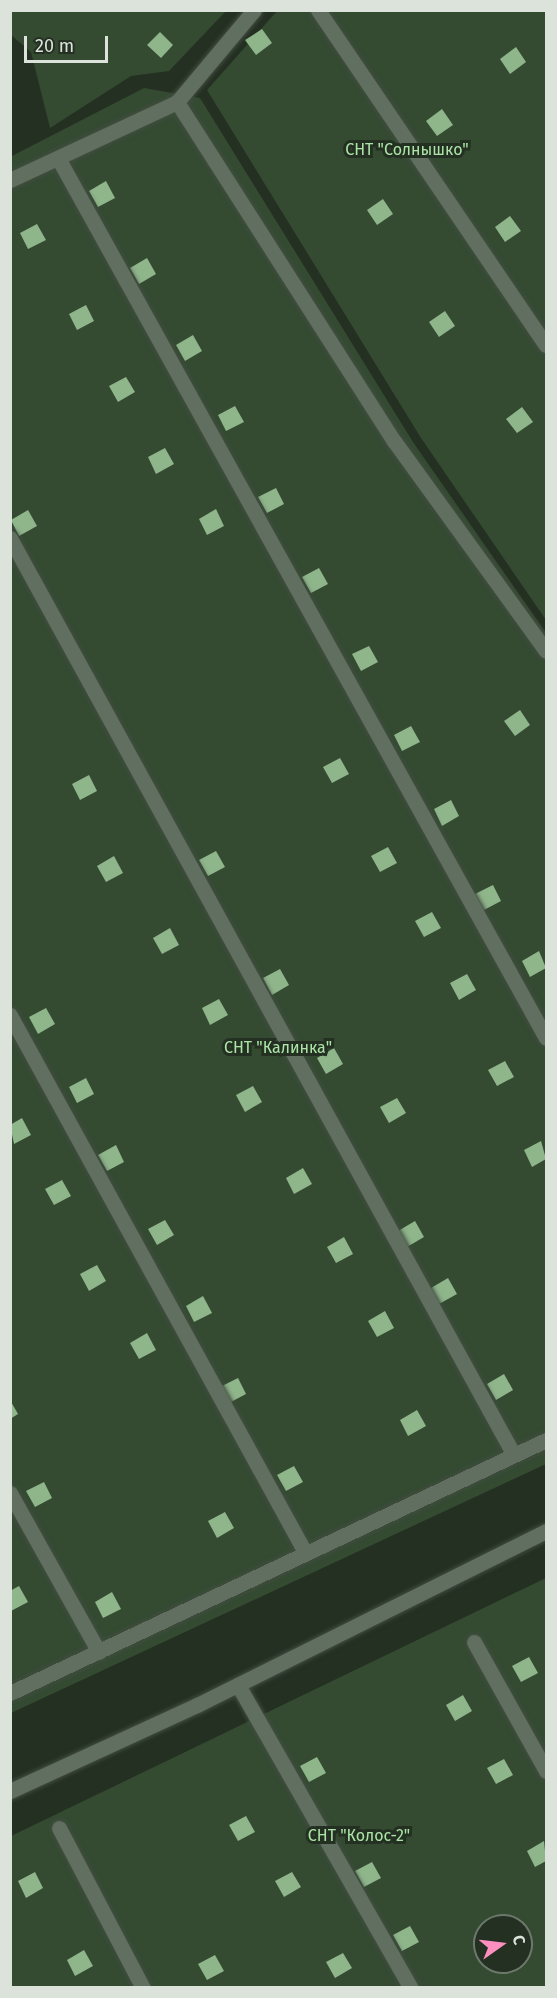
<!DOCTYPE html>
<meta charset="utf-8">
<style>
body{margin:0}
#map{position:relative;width:557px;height:1998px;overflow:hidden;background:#243022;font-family:"Fira Sans",sans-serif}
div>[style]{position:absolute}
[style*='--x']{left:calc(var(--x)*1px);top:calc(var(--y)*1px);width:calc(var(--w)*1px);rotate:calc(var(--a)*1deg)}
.green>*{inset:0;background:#344b32}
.building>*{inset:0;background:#8fb58b}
.roads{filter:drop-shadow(0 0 2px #424d41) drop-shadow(0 0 2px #424d41)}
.service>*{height:15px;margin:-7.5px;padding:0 7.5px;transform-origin:7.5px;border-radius:7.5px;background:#606f5f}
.minor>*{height:15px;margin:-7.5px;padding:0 7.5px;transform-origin:7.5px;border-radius:7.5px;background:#606f5f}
span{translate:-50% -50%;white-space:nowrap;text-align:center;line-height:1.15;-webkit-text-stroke:6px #243022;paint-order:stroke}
.park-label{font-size:16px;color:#ace5a7}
.frame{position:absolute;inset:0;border:12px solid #dbe3da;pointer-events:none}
.north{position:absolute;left:473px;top:1914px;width:60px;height:60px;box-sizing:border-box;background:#243022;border:2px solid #6d786c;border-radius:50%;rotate:76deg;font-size:16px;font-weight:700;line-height:24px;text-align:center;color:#dbe3da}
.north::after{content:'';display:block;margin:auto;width:21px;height:27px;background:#fd8ec0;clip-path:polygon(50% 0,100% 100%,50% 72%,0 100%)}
.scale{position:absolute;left:24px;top:36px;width:84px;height:27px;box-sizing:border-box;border:3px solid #dbe3da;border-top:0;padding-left:8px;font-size:18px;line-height:21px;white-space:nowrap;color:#dbe3da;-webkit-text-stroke:4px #243022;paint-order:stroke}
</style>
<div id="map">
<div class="green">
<i style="clip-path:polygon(11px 11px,226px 11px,169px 71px,131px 76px,50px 128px,31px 52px,11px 35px)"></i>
<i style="clip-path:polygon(277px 11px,546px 11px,546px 620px,421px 438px,207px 90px)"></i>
<i style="clip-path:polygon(144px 88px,200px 98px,413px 442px,546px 633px,546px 1464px,11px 1713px,10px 157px)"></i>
<i style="clip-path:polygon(evenodd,546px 1578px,546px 1987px,11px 1988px,11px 1836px,546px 1578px,485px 1926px,521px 1926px,521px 1962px,485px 1962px,485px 1926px)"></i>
</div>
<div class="building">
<i style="clip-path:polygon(262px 29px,272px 43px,256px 55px,245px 40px)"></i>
<i style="clip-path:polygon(160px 32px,173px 45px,161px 58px,147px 45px)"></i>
<i style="clip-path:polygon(516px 47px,526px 62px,510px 74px,500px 59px)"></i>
<i style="clip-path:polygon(442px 109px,453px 125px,437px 136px,426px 121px)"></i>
<i style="clip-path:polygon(106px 181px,115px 198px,98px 207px,89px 191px)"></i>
<i style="clip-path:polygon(383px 199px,393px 214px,377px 225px,367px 210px)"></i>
<i style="clip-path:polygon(510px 216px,521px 231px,505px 242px,495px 227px)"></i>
<i style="clip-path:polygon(37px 224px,46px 240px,28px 249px,20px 233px)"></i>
<i style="clip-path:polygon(147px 258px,156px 274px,139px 284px,130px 268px)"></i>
<i style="clip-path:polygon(86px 305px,94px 321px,77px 330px,69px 314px)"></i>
<i style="clip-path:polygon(445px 311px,455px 326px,439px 337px,429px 322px)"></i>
<i style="clip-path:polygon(193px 335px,202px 351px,185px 361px,176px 345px)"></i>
<i style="clip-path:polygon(126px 377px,135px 392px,118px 402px,109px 386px)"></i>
<i style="clip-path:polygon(235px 406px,244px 422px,226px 431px,218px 415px)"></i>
<i style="clip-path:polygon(522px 407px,533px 422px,517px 433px,506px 419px)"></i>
<i style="clip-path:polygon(165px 448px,174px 464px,156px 474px,148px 457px)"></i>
<i style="clip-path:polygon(276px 488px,284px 504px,267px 513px,258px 497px)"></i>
<i style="clip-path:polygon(216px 509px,224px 526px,207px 535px,199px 519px)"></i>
<i style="clip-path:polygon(28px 510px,37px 526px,19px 536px,11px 520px)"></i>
<i style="clip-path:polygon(319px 568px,328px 584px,311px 593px,302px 577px)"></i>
<i style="clip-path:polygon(369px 646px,378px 662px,361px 671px,352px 654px)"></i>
<i style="clip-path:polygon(520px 710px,530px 725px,515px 736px,504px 721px)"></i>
<i style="clip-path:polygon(411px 726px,420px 742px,402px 751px,394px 735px)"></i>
<i style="clip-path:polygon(340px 758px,349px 774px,332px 783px,323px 767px)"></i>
<i style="clip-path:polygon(89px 775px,97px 791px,80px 800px,72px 784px)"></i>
<i style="clip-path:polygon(451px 800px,459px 816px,442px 826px,434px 809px)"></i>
<i style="clip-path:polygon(388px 847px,397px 863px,380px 872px,371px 856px)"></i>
<i style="clip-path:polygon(216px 851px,225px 867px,208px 876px,199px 860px)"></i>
<i style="clip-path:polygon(114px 856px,123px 873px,106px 882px,97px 866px)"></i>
<i style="clip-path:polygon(493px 885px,501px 901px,484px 910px,475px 894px)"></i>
<i style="clip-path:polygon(432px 912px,441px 928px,424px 937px,415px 921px)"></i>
<i style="clip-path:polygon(170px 928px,179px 945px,162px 954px,153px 938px)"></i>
<i style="clip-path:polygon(539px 951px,546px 968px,530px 977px,522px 961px)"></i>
<i style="clip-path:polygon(280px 969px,289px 985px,272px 995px,263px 978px)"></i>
<i style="clip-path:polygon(467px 974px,476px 990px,459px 1000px,450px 983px)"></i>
<i style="clip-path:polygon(219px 999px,228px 1015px,210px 1025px,202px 1008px)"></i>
<i style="clip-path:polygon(46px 1008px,55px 1024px,38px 1034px,29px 1017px)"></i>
<i style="clip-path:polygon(334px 1048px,343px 1064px,326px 1074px,317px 1058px)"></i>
<i style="clip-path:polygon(505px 1061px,514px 1077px,497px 1086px,488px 1070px)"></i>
<i style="clip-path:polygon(86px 1078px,94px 1094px,77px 1103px,69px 1087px)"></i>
<i style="clip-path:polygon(253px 1086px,262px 1102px,245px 1112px,236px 1095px)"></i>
<i style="clip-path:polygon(397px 1098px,406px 1113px,389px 1123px,380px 1107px)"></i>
<i style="clip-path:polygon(22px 1118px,31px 1135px,14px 1144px,10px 1125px)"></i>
<i style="clip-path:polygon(541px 1141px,546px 1159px,532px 1167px,524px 1150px)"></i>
<i style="clip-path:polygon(116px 1145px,124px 1162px,107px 1171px,98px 1155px)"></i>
<i style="clip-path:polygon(303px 1168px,312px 1184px,294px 1194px,286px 1178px)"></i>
<i style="clip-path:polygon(62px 1180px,71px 1196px,54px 1205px,45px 1189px)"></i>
<i style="clip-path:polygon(165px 1220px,174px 1235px,157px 1245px,148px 1229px)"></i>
<i style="clip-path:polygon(415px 1221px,424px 1237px,407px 1247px,398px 1231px)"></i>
<i style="clip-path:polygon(344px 1237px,353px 1254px,336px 1263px,327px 1247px)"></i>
<i style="clip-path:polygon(97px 1265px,106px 1281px,89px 1291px,80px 1274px)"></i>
<i style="clip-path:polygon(448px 1278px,457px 1294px,439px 1304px,431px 1288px)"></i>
<i style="clip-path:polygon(203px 1296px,212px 1313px,194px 1322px,186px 1306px)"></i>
<i style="clip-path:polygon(385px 1311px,394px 1328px,377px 1337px,368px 1321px)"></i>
<i style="clip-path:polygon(147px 1333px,156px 1350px,139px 1359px,130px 1343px)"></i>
<i style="clip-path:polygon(504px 1374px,513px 1390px,496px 1400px,487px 1384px)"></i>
<i style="clip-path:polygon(238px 1378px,246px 1394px,229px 1403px,220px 1387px)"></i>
<i style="clip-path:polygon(10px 1400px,18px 1414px,10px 1419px)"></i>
<i style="clip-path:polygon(417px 1410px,426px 1426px,408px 1436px,400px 1420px)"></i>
<i style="clip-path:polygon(294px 1466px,303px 1482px,286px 1491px,277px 1475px)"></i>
<i style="clip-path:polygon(44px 1482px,52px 1498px,35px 1507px,26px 1491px)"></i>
<i style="clip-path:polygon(225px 1512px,234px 1528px,217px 1538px,208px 1521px)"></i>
<i style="clip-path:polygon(19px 1586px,28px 1602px,11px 1611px,10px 1591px)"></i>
<i style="clip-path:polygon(112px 1592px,121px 1609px,103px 1618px,95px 1602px)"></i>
<i style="clip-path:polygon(529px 1657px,538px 1673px,521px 1682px,512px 1666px)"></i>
<i style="clip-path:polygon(463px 1695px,472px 1711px,455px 1721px,446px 1705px)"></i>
<i style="clip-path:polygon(317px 1757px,326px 1773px,309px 1782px,300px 1766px)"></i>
<i style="clip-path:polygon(504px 1759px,513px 1775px,496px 1784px,487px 1768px)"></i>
<i style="clip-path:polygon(246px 1816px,255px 1832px,238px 1841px,229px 1825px)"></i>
<i style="clip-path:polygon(544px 1841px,546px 1861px,535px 1867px,527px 1851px)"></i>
<i style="clip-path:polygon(372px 1862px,381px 1878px,364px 1887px,355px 1871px)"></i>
<i style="clip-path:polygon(35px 1872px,43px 1888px,26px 1898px,18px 1881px)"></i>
<i style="clip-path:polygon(292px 1872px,301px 1887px,284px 1897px,275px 1881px)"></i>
<i style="clip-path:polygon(410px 1926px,419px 1942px,402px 1951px,393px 1935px)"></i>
<i style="clip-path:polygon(84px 1950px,93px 1966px,75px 1976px,67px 1960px)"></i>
<i style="clip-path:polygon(343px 1953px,352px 1968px,335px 1978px,326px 1962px)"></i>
<i style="clip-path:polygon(215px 1955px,224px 1971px,207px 1980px,198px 1964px)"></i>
</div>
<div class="roads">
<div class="service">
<i style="--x:318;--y:10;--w:405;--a:55.8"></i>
<i style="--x:177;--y:102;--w:403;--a:57.4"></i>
<i style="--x:394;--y:441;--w:259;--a:54.1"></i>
<i style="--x:58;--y:158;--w:1006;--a:60.99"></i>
<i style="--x:10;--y:180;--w:184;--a:-25"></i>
<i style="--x:177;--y:102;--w:120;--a:-50.1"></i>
<i style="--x:10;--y:538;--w:1046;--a:61.21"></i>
<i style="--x:10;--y:1015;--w:613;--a:61.22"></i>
<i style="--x:10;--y:1493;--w:182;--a:60.8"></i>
<i style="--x:474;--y:1642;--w:148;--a:60.8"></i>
<i style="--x:238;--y:1685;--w:349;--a:60.3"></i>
<i style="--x:10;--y:1693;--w:593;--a:-25.27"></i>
<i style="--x:59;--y:1828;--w:181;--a:62.3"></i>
</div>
<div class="minor">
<i style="--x:10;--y:1791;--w:206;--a:-24.7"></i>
<i style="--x:197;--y:1705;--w:390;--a:-26.5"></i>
</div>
</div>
<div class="park-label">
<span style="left:407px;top:150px">СНТ "Солнышко"</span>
<span style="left:278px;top:1048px">СНТ "Калинка"</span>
<span style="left:359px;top:1836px">СНТ "Колос-2"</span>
</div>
<div class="frame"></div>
<div class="north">С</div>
<div class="scale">20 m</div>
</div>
